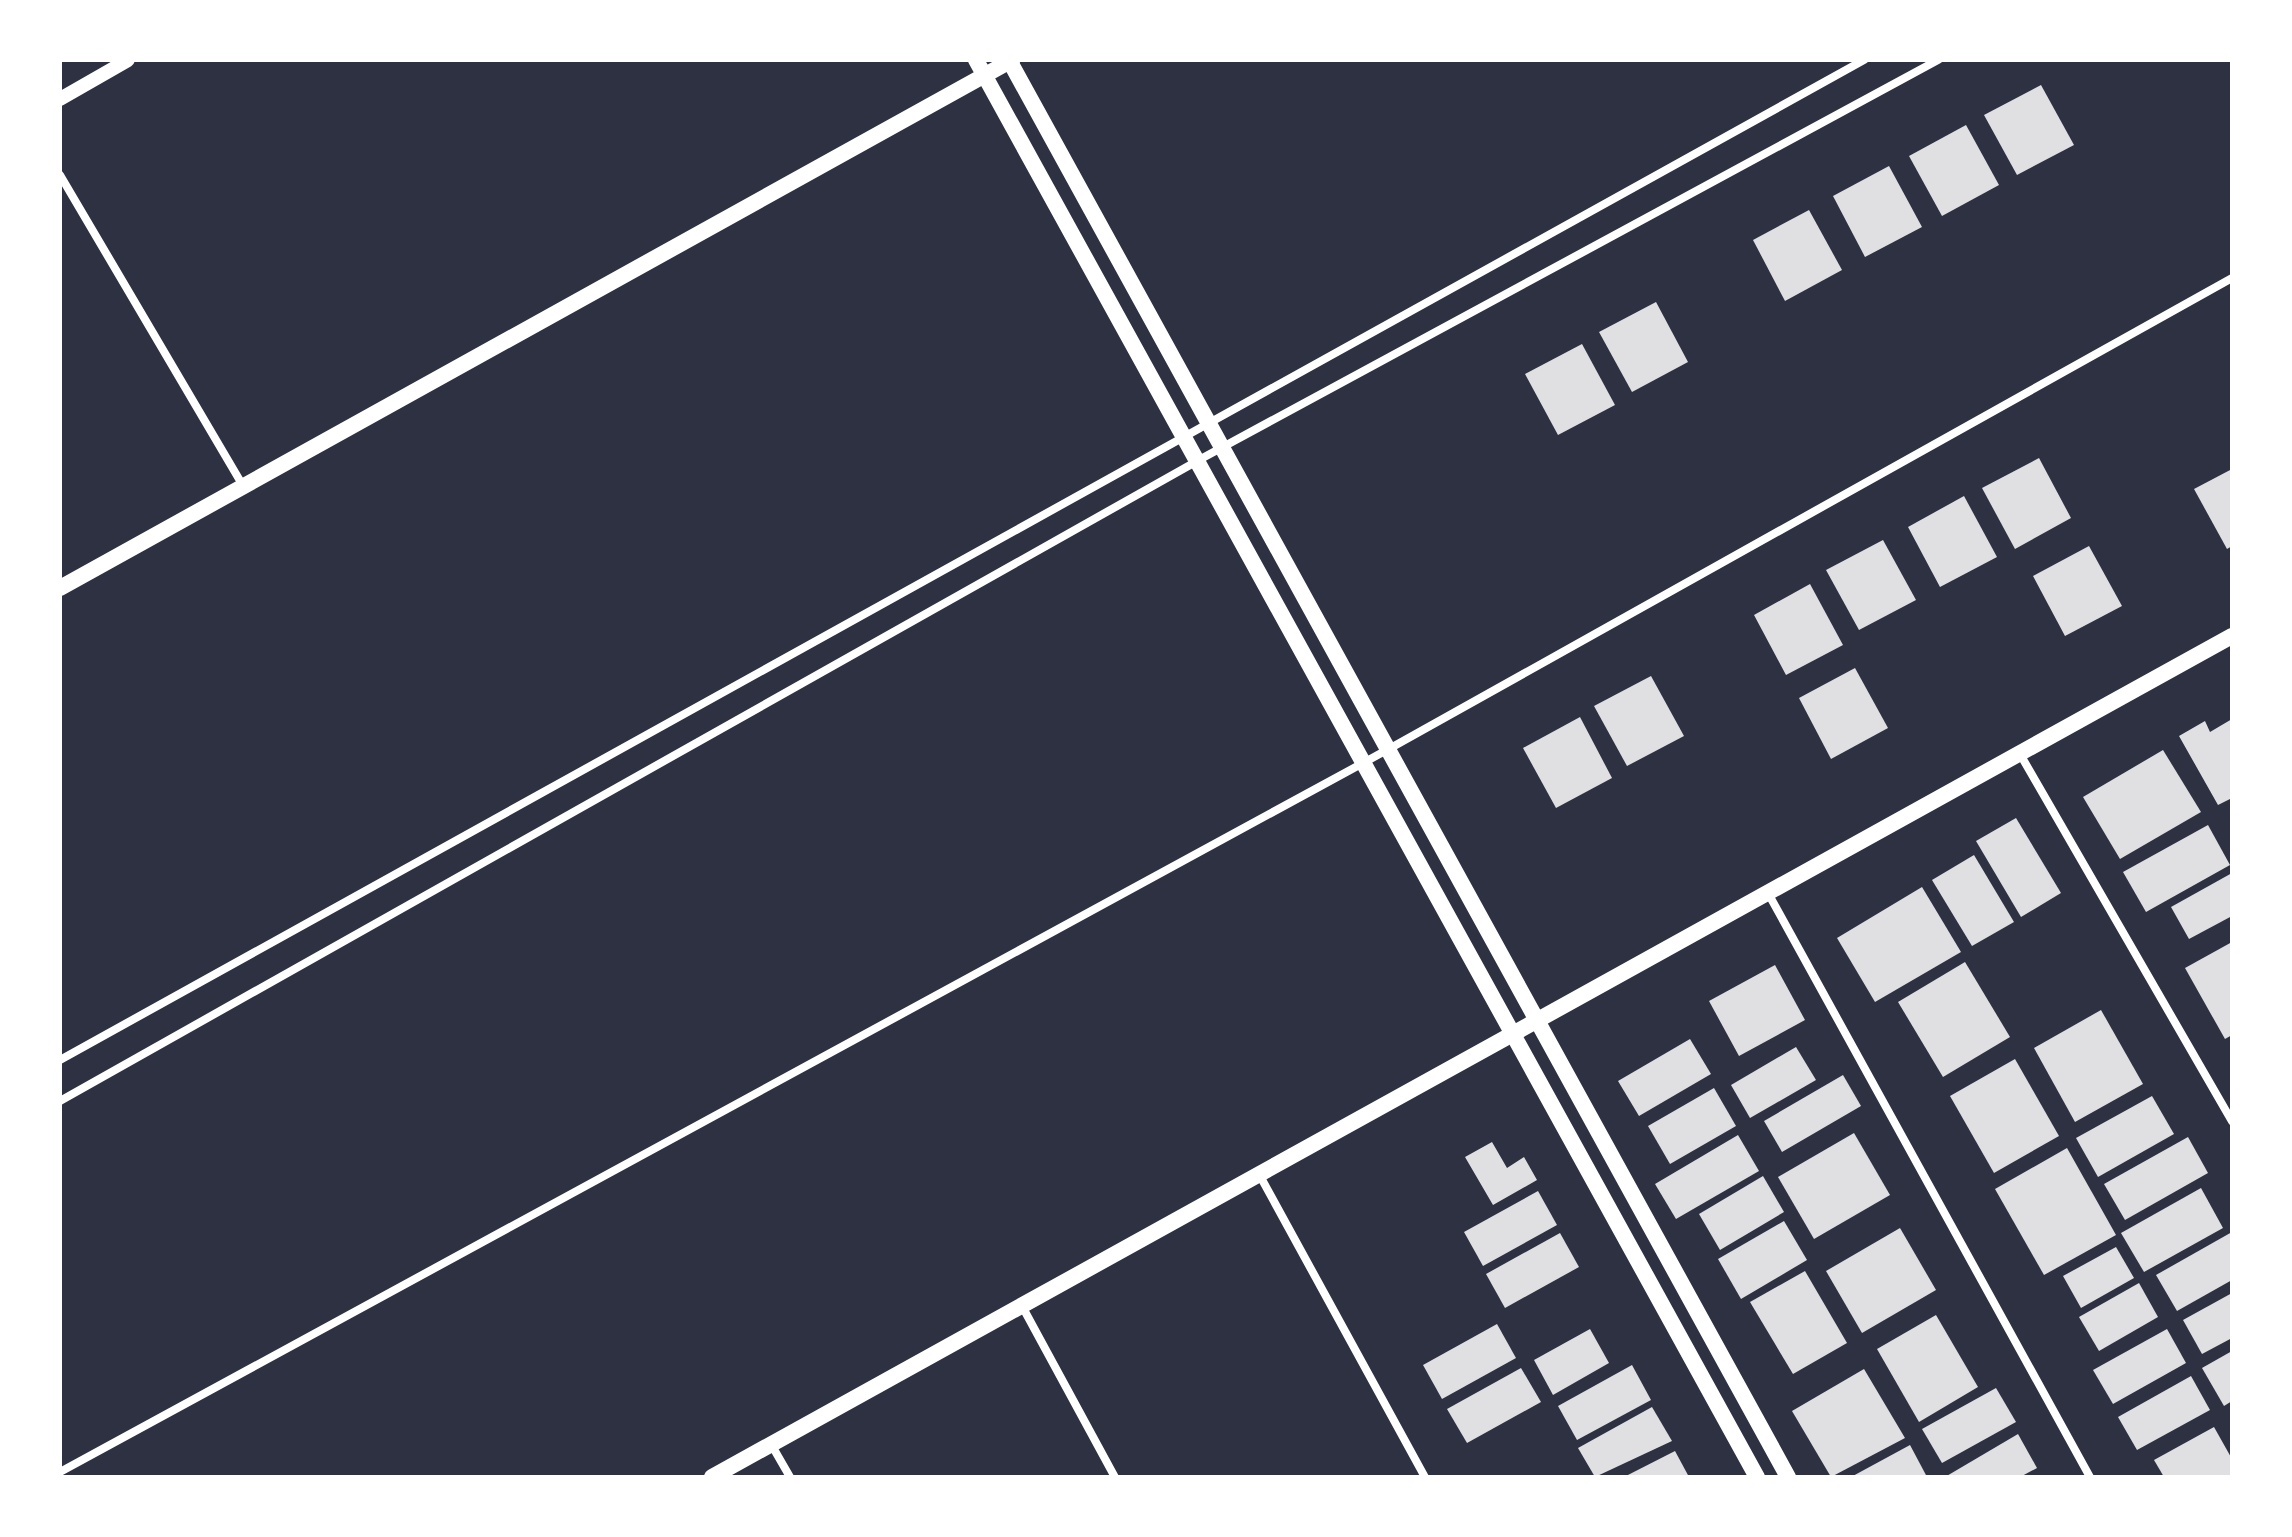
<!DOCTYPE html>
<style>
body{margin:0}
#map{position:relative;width:2292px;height:1537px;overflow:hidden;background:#2d3142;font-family:"Varela Round",sans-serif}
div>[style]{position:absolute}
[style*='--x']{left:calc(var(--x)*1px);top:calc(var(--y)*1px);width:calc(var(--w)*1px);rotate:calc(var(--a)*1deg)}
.building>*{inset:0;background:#e0e0e3}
.minor>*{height:8px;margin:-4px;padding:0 4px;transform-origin:4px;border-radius:4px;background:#fff}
.tertiary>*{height:14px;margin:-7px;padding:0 7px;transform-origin:7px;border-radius:7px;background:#fff}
.secondary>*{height:16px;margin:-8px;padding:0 8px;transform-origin:8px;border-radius:8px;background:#fff}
span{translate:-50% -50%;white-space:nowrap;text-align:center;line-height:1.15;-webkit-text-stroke:8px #fff;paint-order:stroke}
.frame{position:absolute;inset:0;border:62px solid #fff;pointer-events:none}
</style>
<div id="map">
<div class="building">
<i style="clip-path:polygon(2041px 85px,2074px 145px,2017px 175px,1984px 115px)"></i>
<i style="clip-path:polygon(1966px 125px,1999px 185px,1942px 216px,1909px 156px)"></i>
<i style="clip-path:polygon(1889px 166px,1922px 227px,1865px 257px,1833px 196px)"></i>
<i style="clip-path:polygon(1809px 210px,1842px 270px,1785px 301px,1753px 240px)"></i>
<i style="clip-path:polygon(1656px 302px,1688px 362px,1632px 392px,1599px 332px)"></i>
<i style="clip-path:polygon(1582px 344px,1615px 405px,1558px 435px,1525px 374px)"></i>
<i style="clip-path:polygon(2039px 458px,2071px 518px,2015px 549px,1982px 488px)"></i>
<i style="clip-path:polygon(2232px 469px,2232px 546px,2227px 549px,2194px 489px)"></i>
<i style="clip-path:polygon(1964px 496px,1997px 557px,1940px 587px,1908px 527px)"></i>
<i style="clip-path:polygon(1883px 540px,1916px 600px,1859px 630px,1826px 570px)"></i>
<i style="clip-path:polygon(2089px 546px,2122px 606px,2065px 636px,2033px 576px)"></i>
<i style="clip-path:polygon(1810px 584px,1843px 645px,1786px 675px,1754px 615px)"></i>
<i style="clip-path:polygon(1855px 668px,1888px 728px,1831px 759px,1799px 698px)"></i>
<i style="clip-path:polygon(1651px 676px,1684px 736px,1627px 766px,1594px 706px)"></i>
<i style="clip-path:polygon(1580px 717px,1612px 778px,1556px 808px,1523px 748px)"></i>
<i style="clip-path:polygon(2232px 719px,2232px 798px,2218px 805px,2179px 736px,2205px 721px,2210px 732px)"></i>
<i style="clip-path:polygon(2163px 750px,2201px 812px,2120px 859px,2083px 797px)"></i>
<i style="clip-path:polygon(2016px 818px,2061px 893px,2021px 917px,1976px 841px)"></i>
<i style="clip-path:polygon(2208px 825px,2230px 865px,2146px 912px,2123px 872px)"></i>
<i style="clip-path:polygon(1974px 855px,2014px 922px,1972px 946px,1932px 880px)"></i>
<i style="clip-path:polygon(2232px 873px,2232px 916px,2189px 939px,2171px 907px)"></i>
<i style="clip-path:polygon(1922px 887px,1961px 952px,1875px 1002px,1837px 938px)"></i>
<i style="clip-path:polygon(2232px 942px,2232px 1035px,2225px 1039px,2185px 968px)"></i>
<i style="clip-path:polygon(1965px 962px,2010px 1037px,1943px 1077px,1898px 1002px)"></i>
<i style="clip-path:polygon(1775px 965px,1805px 1020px,1739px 1056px,1709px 1001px)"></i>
<i style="clip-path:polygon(2101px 1010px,2143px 1084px,2075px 1122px,2034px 1048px)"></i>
<i style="clip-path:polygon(1690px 1039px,1711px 1074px,1639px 1116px,1618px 1081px)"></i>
<i style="clip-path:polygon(1796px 1047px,1816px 1080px,1750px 1118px,1731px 1085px)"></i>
<i style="clip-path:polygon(2015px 1059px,2059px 1136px,1994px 1173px,1950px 1096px)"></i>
<i style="clip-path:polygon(1843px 1075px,1861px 1106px,1782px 1152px,1764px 1121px)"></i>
<i style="clip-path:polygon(1714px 1088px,1736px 1126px,1670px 1164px,1648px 1126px)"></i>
<i style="clip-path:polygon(2152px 1096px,2174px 1134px,2098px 1177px,2076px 1138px)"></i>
<i style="clip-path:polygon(1854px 1133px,1890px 1195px,1814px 1239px,1778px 1177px)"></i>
<i style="clip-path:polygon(1738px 1135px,1759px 1171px,1676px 1219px,1655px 1184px)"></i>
<i style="clip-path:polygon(2188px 1137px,2208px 1173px,2125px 1220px,2104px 1184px)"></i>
<i style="clip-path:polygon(1492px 1142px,1507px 1168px,1524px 1157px,1537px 1180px,1493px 1205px,1465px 1157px)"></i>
<i style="clip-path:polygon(2067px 1148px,2116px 1235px,2044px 1275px,1995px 1189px)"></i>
<i style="clip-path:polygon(1763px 1176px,1784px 1212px,1720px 1250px,1699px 1214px)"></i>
<i style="clip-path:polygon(2201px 1188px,2223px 1228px,2144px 1272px,2121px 1233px)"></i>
<i style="clip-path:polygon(1538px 1191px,1557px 1225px,1483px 1266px,1464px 1232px)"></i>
<i style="clip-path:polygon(1784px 1221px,1807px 1260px,1741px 1299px,1718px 1259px)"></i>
<i style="clip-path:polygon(1900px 1228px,1936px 1290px,1862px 1333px,1826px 1271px)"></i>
<i style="clip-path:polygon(2232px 1232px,2232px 1280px,2177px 1311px,2156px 1275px)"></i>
<i style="clip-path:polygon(1560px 1233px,1579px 1267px,1505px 1308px,1486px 1274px)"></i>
<i style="clip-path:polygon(2116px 1247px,2134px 1278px,2081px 1308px,2063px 1276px)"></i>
<i style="clip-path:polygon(1805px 1271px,1847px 1343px,1793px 1374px,1750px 1302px)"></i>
<i style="clip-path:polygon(2139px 1283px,2158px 1317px,2099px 1351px,2079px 1317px)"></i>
<i style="clip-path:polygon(2232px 1293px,2232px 1338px,2202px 1354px,2183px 1320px)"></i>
<i style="clip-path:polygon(1936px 1315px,1978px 1387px,1919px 1422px,1877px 1349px)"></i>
<i style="clip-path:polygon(1497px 1324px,1516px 1358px,1442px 1399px,1423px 1365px)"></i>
<i style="clip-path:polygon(1590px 1329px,1609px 1363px,1553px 1395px,1534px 1360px)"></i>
<i style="clip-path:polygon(2167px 1329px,2186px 1363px,2113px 1404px,2093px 1370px)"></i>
<i style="clip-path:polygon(2232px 1351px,2232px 1401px,2224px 1406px,2202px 1368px)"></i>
<i style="clip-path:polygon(1632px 1365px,1651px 1400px,1577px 1440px,1558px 1406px)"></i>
<i style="clip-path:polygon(1521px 1368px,1541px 1402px,1467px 1443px,1447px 1409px)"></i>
<i style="clip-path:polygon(1864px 1369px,1905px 1438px,1831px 1477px,1792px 1411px)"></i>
<i style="clip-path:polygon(2191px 1376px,2210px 1410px,2137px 1450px,2118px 1417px)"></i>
<i style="clip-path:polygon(1996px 1388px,2016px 1422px,1942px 1463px,1922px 1429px)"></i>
<i style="clip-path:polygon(1652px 1407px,1672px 1441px,1595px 1477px,1578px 1448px)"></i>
<i style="clip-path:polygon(2214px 1427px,2232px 1459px,2232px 1477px,2164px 1477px,2154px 1460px)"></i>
<i style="clip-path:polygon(2018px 1434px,2037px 1468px,2020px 1477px,1945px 1477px)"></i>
<i style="clip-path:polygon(1910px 1445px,1927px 1477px,1851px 1477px)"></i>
<i style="clip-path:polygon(1675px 1451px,1689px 1477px,1624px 1477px)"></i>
</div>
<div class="minor">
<i style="--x:60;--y:175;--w:362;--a:59.5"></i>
<i style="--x:2020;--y:754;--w:424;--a:60"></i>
<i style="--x:1768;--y:893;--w:667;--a:61.13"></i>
<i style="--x:60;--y:1060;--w:2063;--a:-29"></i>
<i style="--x:60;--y:1101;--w:1305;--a:-29.37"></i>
<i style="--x:1197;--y:461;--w:843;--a:-28.42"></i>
<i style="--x:1259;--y:1174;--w:345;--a:61.3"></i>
<i style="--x:1022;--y:1306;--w:195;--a:61.5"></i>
<i style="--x:771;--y:1444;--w:38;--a:60"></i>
<i style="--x:60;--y:1472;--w:1511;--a:-28.55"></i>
<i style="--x:1387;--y:750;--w:968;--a:-29.19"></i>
</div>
<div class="tertiary">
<i style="--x:60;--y:99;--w:78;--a:-29.8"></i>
</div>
<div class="secondary">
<i style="--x:976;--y:60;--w:1618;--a:61.14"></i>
<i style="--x:1009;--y:60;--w:1617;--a:61.2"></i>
<i style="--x:60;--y:588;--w:1089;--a:-29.01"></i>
<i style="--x:712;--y:1477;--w:1737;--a:-28.96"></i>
</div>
<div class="frame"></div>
</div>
